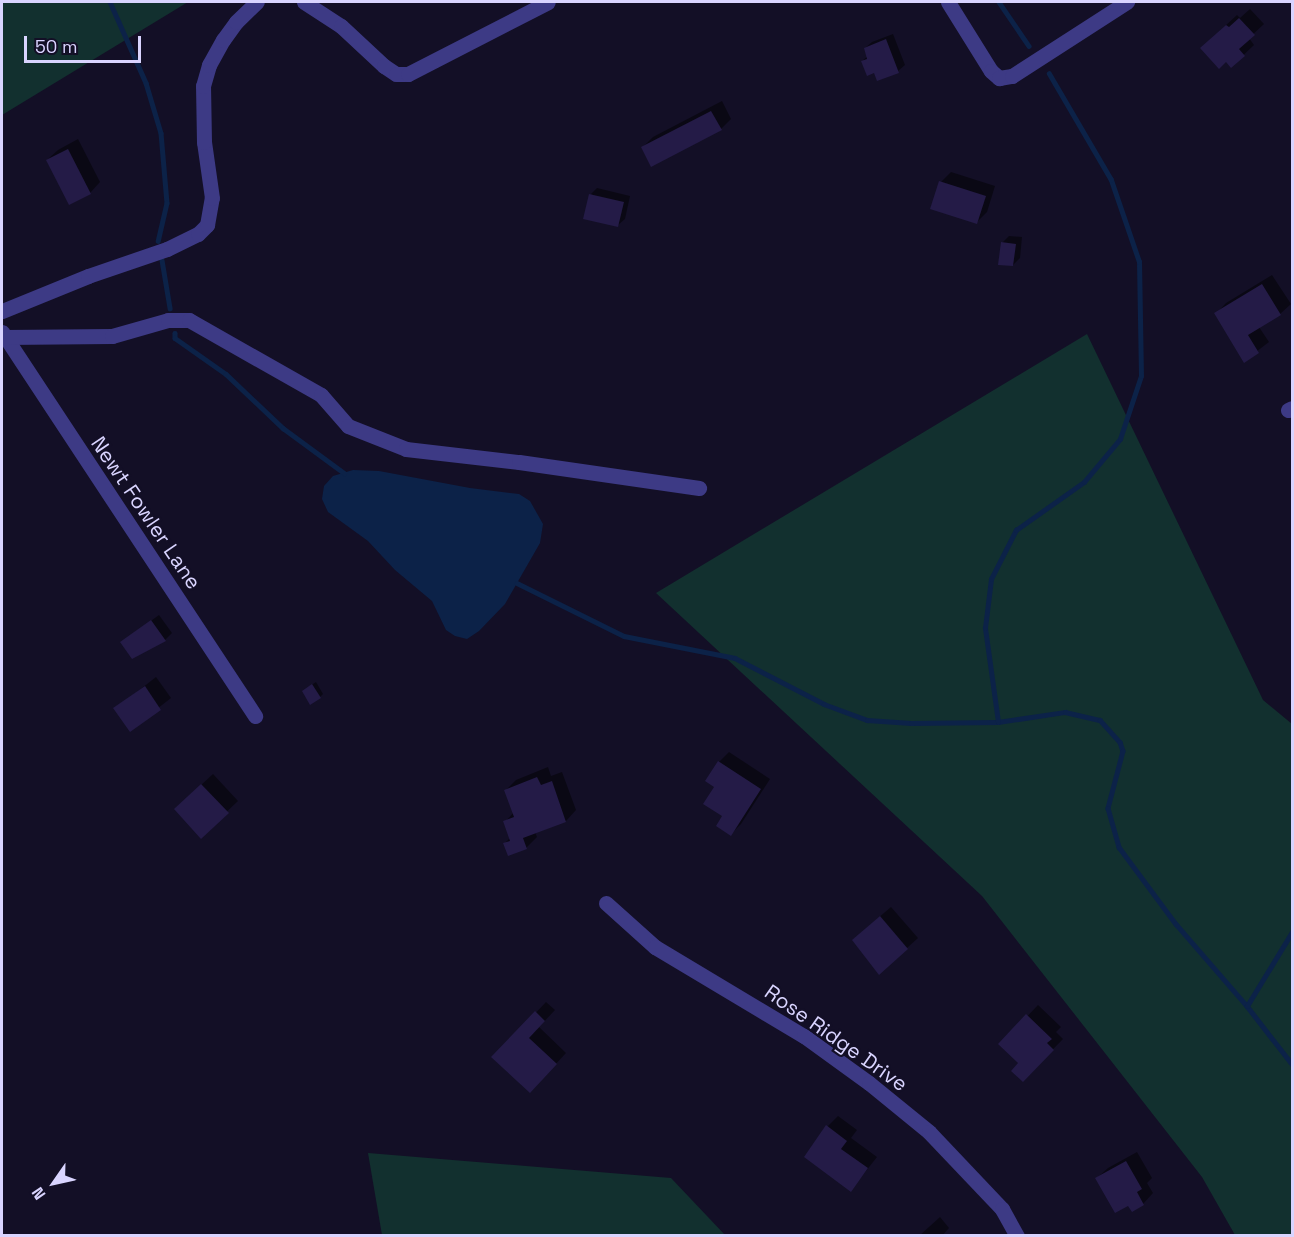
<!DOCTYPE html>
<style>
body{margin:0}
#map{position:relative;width:1294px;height:1237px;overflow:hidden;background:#130f26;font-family:"Space Grotesk",sans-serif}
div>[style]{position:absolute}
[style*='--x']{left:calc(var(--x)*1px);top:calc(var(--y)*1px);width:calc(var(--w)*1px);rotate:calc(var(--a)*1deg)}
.green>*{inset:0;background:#12302f}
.water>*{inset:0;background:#0c2248}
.shadow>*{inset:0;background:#0007}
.stream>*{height:4.5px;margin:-2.25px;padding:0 2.25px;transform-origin:2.25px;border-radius:2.25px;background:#0c2248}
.building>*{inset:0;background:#241b47}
.minor>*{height:15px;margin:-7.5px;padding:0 7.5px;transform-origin:7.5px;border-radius:7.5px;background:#3d3a85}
span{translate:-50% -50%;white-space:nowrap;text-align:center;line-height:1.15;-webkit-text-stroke:4.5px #130f26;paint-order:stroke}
.street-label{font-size:21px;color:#d9d4ff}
.frame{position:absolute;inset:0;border:3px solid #d9d4ff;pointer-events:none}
.north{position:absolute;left:24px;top:1153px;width:60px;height:60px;-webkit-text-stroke:4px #130f26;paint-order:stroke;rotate:236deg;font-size:16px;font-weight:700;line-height:24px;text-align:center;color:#d9d4ff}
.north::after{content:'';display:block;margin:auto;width:21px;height:27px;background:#d9d4ff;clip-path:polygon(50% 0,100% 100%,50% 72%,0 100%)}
.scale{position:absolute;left:24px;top:36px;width:117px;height:27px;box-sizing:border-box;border:3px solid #d9d4ff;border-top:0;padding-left:8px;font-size:18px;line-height:21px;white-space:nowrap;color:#d9d4ff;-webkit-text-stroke:4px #130f26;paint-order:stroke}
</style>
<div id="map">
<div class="green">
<i style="clip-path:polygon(2px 2px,188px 2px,2px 115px)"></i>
<i style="clip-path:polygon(1087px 334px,1263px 700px,1292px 724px,1292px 1235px,1235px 1235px,1202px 1177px,982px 896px,656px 593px)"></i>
<i style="clip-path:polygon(368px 1153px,671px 1178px,725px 1235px,382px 1235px)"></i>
</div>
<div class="water">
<i style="clip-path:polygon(353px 470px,379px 471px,470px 488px,519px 494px,530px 501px,543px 524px,540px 543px,505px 604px,479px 631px,467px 639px,455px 636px,446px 630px,432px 601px,395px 570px,368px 541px,328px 512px,322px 499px,324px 486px,333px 476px)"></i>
</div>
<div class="shadow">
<i style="clip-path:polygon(1250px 9px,1264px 24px,1249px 38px,1254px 45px,1232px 66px,1212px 38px,1237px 15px,1240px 18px)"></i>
<i style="clip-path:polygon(893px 34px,905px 65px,898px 71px,875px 71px,862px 61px,868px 56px,865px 48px,872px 42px)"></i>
<i style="clip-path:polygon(722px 101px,731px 119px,721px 129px,643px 147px,653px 137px)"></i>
<i style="clip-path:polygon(78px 139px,100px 182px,90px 193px,47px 160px,58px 150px)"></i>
<i style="clip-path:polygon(951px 172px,995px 186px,987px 212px,977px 222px,941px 182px)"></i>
<i style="clip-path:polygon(597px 188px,630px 196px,625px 219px,618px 225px,591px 194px)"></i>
<i style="clip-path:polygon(1009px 236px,1022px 237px,1020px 258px,1013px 265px,1002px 243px)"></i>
<i style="clip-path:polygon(1272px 275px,1291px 304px,1280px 314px,1259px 327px,1269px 342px,1244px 361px,1216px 314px,1226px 303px)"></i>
<i style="clip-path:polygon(159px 615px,172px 633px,165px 640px,132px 657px,122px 642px)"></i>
<i style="clip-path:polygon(156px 677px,171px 698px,130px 730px,115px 709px)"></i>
<i style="clip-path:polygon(316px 682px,323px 694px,320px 697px,307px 688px)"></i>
<i style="clip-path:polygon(729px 752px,770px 779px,741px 824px,731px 834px,724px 816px,719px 762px)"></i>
<i style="clip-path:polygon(548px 767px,551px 776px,562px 772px,576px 810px,566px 821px,535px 832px,537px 837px,526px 848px,505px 843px,510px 838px,505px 822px,514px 812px,506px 790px,516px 780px)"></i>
<i style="clip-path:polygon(213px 774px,238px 801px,201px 836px,186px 799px)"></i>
<i style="clip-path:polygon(891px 907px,918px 938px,907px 948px,864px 930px)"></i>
<i style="clip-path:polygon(546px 1002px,555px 1010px,539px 1027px,566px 1053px,540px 1081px,494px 1057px)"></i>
<i style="clip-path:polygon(1038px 1005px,1061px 1027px,1056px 1032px,1063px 1039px,1023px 1080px,1020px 1063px,1001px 1044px)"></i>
<i style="clip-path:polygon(838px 1116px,857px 1130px,851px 1138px,877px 1157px,851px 1190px,828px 1126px)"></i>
<i style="clip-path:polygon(1137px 1152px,1152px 1178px,1147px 1183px,1153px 1193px,1143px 1204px,1129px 1204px,1097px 1178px,1108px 1168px)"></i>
<i style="clip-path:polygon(940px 1217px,949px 1228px,942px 1236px,919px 1236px)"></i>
</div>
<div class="stream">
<i style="--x:110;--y:2;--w:89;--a:66"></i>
<i style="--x:146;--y:83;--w:52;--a:73.3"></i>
<i style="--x:161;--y:133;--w:70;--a:85.1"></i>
<i style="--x:167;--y:203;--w:39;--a:103"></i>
<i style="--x:999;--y:2;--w:53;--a:55.7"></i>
<i style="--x:162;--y:260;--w:49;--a:80.5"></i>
<i style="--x:175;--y:333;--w:5;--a:90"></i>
<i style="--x:175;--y:338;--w:62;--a:35.2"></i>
<i style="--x:226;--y:374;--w:79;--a:43.5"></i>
<i style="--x:283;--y:428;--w:76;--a:36.4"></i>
<i style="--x:517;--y:583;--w:119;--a:26.4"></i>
<i style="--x:624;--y:636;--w:113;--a:11.2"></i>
<i style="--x:735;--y:658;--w:100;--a:27.3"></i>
<i style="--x:824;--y:704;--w:46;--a:20.4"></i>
<i style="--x:867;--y:720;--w:44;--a:3.9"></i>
<i style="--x:911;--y:723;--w:87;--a:-0.7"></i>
<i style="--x:998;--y:722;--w:68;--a:-8.5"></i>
<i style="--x:1065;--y:712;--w:36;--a:13"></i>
<i style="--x:1100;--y:720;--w:30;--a:48"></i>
<i style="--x:1120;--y:742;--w:9;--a:72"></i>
<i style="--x:1123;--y:751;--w:59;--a:104.7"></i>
<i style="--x:1108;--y:808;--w:41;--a:74.2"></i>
<i style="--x:1119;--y:847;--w:96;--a:53.5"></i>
<i style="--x:1176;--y:924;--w:108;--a:49.1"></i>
<i style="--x:1247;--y:1006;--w:73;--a:52.2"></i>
<i style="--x:998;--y:722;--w:95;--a:-97.9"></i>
<i style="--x:985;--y:628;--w:49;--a:-83"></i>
<i style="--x:991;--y:579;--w:55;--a:-63"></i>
<i style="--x:1016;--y:530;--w:83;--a:-35.2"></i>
<i style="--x:1084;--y:482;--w:56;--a:-50.1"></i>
<i style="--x:1120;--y:439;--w:66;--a:-71.6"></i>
<i style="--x:1141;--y:376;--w:114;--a:-91"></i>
<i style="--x:1139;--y:262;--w:87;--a:-108.9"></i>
<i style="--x:1111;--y:180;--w:123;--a:-120.3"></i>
<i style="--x:1247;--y:1006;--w:87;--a:-58.7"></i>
</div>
<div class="building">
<i style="clip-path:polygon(1239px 18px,1255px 35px,1239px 49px,1245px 56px,1231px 68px,1226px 62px,1219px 69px,1200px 48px,1226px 25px,1229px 27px)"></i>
<i style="clip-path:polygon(886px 39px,899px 73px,877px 81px,874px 73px,867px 76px,861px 61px,867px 59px,864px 48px)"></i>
<i style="clip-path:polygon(711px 111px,722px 130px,651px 167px,641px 147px)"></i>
<i style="clip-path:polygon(68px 149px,91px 194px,69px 205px,46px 160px)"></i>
<i style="clip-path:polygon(939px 181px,986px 196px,977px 224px,930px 209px)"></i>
<i style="clip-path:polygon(589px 194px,624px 202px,618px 227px,583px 219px)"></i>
<i style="clip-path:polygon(1001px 242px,1016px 244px,1013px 266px,998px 265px)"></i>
<i style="clip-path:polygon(1262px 284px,1281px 315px,1248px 335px,1259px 353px,1244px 363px,1214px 313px)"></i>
<i style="clip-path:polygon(151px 620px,166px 641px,132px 659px,120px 642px)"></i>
<i style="clip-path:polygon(312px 684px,321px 698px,310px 705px,302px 691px)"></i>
<i style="clip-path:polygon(145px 686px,161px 710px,130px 732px,113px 708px)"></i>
<i style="clip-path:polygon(718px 761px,761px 789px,731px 836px,716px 826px,722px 816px,703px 804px,714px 787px,705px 781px)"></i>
<i style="clip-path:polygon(537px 777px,541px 785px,552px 781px,566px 822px,523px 838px,527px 849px,508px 856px,503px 843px,510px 841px,503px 821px,514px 817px,504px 790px)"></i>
<i style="clip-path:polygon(201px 784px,229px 813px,201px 839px,174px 809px)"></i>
<i style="clip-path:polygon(880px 916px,908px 949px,879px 975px,852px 940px)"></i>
<i style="clip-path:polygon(535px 1011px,545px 1021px,529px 1038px,557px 1064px,530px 1093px,491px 1057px)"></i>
<i style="clip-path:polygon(1026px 1014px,1052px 1039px,1047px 1043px,1054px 1050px,1023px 1082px,1011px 1071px,1018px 1063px,998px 1044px)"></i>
<i style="clip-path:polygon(826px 1125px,847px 1141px,841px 1149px,868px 1168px,851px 1192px,804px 1157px)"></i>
<i style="clip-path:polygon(1126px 1161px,1142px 1189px,1137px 1192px,1144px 1205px,1132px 1212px,1128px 1206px,1115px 1213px,1095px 1178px)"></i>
</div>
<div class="minor">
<i style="--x:304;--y:2;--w:44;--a:33"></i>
<i style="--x:341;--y:26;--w:59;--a:42.9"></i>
<i style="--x:384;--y:66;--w:14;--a:34"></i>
<i style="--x:396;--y:74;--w:12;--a:0"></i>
<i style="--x:408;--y:74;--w:157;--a:-27.2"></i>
<i style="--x:948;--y:2;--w:81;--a:58.1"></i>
<i style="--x:991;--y:71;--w:11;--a:41"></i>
<i style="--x:999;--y:78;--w:13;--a:-9"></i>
<i style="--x:1012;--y:76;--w:137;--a:-32.8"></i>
<i style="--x:2;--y:311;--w:93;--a:-22.1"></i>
<i style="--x:88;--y:276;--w:83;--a:-18.9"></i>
<i style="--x:167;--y:249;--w:34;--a:-26"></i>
<i style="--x:198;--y:234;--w:13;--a:-45"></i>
<i style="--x:207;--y:225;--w:27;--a:-80"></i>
<i style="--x:212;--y:198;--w:57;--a:-98.1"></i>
<i style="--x:204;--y:142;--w:56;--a:-91"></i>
<i style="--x:203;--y:86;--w:22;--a:-74"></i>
<i style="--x:209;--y:65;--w:29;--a:-61"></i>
<i style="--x:223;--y:40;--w:22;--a:-54"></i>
<i style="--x:236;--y:22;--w:29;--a:-44"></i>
<i style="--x:2;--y:332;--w:460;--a:56.6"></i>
<i style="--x:4;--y:337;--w:108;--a:-0.5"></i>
<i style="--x:112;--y:336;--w:58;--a:-15.9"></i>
<i style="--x:168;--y:320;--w:21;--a:0"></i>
<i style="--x:189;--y:320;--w:152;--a:29.6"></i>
<i style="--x:321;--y:395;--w:41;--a:48.9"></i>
<i style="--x:348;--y:426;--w:62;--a:21.6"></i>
<i style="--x:406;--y:449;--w:114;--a:6.6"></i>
<i style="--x:519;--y:462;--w:182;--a:8.2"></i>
<i style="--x:1288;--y:410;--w:4;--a:-27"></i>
<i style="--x:606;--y:903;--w:66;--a:41.9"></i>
<i style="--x:655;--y:947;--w:174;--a:30.9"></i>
<i style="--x:804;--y:1036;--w:80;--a:35.9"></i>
<i style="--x:869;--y:1083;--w:77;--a:39.2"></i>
<i style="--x:929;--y:1132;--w:106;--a:46.5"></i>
<i style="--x:1002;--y:1209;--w:31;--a:61"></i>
</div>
<div class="street-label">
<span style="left:146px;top:513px;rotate:56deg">Newt Fowler Lane</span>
<span style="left:836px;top:1038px;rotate:35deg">Rose Ridge Drive</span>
</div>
<div class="frame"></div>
<div class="north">N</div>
<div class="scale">50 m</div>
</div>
